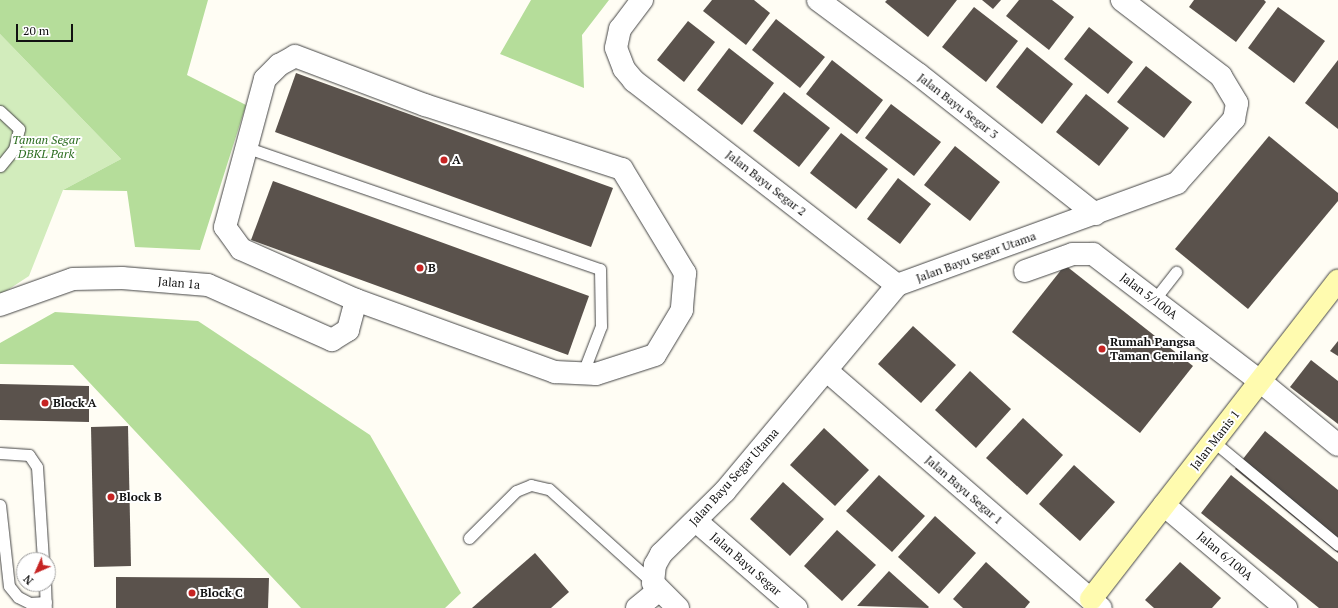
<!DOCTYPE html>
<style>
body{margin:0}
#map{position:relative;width:1338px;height:608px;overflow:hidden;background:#fffdf4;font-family:"PT Serif",serif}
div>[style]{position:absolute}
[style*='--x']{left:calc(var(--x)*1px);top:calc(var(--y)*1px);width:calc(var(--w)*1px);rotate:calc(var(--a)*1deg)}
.green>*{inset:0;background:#d2ecbc}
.forest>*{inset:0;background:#b5dd9a}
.building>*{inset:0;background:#5a524c}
.roads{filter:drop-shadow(0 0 1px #444) drop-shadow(0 0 1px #444)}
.lane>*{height:11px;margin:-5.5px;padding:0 5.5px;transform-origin:5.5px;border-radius:5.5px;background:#fff}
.street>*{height:22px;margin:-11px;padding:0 11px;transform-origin:11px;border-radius:11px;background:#fff}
.secondary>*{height:22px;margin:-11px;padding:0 11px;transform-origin:11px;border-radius:11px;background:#fffbaf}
.dots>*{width:11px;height:11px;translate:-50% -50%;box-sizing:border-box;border:2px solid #fff;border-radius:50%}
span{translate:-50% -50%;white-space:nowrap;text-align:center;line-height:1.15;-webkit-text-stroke:4px #fff;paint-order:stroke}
.street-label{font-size:12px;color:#111}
.park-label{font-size:12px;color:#2a6c1e;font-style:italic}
.poi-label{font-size:12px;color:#111;font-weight:700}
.left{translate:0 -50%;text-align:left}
.north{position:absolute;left:16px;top:552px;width:40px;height:40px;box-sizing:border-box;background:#fff;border:1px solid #a0a0a0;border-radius:50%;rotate:225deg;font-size:11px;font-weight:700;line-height:16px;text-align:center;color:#111}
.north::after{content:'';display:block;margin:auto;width:14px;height:18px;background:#c62423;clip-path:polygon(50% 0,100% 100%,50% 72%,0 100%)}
.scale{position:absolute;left:16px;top:24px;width:57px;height:18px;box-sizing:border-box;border:2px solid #111;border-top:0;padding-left:5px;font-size:12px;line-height:14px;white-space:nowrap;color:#111;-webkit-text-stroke:3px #fff;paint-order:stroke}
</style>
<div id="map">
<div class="green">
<i style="clip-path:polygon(0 34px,121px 159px,63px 190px,29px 276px,0 295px)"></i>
</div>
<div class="forest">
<i style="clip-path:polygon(0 0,208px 0,187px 75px,246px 105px,200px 250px,135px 247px,127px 191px,63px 190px,121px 159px,0 34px)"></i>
<i style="clip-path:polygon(531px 0,609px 0,582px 35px,584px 88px,500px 54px)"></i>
<i style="clip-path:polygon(55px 312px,198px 321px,370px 435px,461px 593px,445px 608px,301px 608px,73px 365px,0 364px,0 343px)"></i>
</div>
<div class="building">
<i style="clip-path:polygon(712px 0,754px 0,770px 13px,746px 45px,703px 11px)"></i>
<i style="clip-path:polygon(887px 0,957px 0,928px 37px,885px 2px)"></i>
<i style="clip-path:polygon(982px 0,1001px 0,993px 9px)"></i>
<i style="clip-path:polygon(1019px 0,1052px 0,1074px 17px,1049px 50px,1006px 16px)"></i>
<i style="clip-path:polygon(1194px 0,1264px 0,1266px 2px,1236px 42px,1189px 7px)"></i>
<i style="clip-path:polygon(974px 7px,1018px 41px,986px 82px,942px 47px)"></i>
<i style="clip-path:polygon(1278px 7px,1325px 41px,1294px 83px,1248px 48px)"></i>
<i style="clip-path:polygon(776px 19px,825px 57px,800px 88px,752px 50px)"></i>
<i style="clip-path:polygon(688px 21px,715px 42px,684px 82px,657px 60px)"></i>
<i style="clip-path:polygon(1089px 27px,1133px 62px,1108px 94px,1064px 59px)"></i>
<i style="clip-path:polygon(1027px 47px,1073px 84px,1042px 124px,996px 87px)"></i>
<i style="clip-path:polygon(729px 48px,774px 83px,742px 125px,697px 90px)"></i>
<i style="clip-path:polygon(832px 60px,883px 100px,857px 134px,806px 94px)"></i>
<i style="clip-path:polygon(1338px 60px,1338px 129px,1305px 103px)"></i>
<i style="clip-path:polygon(1146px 66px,1192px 102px,1164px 138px,1117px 102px)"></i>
<i style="clip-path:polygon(296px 73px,613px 188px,591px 247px,275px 132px)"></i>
<i style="clip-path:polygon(784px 92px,830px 128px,799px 167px,753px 131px)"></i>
<i style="clip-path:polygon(1086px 94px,1129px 128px,1099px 166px,1056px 132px)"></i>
<i style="clip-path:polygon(891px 104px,941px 142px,914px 176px,865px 138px)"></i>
<i style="clip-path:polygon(841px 133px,888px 169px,856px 209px,810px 173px)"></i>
<i style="clip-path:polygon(1269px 136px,1338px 193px,1338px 201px,1248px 309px,1175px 249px)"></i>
<i style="clip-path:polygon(955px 146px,1000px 182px,970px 221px,924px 185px)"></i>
<i style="clip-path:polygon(898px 178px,931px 204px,900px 244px,867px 219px)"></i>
<i style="clip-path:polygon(273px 181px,589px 296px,568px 355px,251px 240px)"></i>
<i style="clip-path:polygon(1065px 265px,1193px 366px,1140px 433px,1012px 332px)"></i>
<i style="clip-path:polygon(913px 326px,956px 365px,921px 403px,878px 364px)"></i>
<i style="clip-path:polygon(1338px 341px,1338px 356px,1330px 351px)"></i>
<i style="clip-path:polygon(1311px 360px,1338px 381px,1338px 424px,1290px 387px)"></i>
<i style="clip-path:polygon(970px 371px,1011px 409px,976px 448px,935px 410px)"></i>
<i style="clip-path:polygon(0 384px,89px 386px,89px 422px,0 420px)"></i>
<i style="clip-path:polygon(1023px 418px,1063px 455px,1027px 495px,986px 458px)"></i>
<i style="clip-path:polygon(128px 426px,131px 566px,94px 567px,91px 427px)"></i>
<i style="clip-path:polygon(824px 428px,869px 470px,835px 506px,790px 465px)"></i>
<i style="clip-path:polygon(1265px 431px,1338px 490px,1338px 553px,1235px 469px)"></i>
<i style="clip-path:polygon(1074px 465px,1115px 502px,1080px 541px,1039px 504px)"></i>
<i style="clip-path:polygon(879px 475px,925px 516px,892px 552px,846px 511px)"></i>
<i style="clip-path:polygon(1231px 475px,1338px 562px,1338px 608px,1319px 608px,1201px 513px)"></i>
<i style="clip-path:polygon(783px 482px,824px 519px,790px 556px,750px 519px)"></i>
<i style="clip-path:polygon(935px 516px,976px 553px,939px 594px,898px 557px)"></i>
<i style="clip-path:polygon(837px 530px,876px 565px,842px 601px,804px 566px)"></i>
<i style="clip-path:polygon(535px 553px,569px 592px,551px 608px,472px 608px)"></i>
<i style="clip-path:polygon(986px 562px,1030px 602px,1025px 608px,963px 608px,953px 599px)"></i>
<i style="clip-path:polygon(1180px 562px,1221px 598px,1212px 608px,1154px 608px,1145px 600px)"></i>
<i style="clip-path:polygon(889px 571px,929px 607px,928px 608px,857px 606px)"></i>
<i style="clip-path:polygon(116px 577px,269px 578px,268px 608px,116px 608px)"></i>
</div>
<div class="roads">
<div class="lane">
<i style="--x:0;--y:111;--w:26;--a:43"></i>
<i style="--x:19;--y:129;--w:21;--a:104"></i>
<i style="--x:14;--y:149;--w:22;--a:129"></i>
<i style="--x:248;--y:148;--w:372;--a:19"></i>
<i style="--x:600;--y:269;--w:57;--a:89"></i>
<i style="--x:601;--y:326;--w:53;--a:111.2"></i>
<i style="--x:1154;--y:300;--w:36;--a:-52"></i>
<i style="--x:1214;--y:442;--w:161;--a:39.7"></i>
<i style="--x:0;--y:453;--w:29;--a:4"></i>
<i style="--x:29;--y:455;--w:14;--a:56"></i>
<i style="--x:37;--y:467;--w:93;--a:86.3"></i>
<i style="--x:0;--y:505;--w:81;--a:83.7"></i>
<i style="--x:9;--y:586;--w:14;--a:51"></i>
<i style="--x:18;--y:597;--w:13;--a:27"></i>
<i style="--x:30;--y:603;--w:16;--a:-4"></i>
<i style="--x:469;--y:538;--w:66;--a:-45"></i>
<i style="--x:516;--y:491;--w:16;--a:-22"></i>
<i style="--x:531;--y:485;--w:18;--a:13"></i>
<i style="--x:549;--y:489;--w:140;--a:42.1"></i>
<i style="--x:45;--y:584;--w:24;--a:88"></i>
</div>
<div class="street">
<i style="--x:642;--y:0;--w:36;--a:127"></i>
<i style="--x:620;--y:29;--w:19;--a:102"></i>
<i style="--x:616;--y:48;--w:22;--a:69"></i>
<i style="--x:624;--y:69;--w:16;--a:50"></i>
<i style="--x:634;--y:81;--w:333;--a:37.8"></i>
<i style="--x:818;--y:0;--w:124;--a:36.5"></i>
<i style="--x:918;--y:74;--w:226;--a:38.3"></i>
<i style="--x:295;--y:56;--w:139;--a:20.7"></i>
<i style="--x:425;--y:105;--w:207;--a:18"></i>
<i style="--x:622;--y:169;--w:122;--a:58.8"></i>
<i style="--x:685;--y:273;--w:37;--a:95"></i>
<i style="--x:682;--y:310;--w:52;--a:121"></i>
<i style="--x:655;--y:355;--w:62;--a:162.1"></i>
<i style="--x:596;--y:374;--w:41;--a:-177.2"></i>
<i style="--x:555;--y:372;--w:212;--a:-160.1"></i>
<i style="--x:356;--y:300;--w:126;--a:-156.1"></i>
<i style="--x:241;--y:249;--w:27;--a:-126"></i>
<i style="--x:225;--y:227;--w:153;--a:-74.9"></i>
<i style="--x:265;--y:79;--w:20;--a:-45"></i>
<i style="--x:279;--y:65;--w:18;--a:-29"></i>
<i style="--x:1025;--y:271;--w:51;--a:-19.5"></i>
<i style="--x:1073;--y:254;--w:20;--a:0"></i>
<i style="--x:1093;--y:254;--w:211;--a:37.3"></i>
<i style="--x:1261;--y:382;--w:99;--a:39.3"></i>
<i style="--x:0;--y:305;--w:77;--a:-19.6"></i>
<i style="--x:73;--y:279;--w:49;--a:-1.2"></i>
<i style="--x:122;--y:278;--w:86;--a:4.7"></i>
<i style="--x:208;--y:285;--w:136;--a:23.9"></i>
<i style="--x:332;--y:340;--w:19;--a:-32"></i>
<i style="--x:348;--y:330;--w:31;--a:-75"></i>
<i style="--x:827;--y:371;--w:362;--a:40.9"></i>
<i style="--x:1164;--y:505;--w:160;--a:40.2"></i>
<i style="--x:696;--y:521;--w:133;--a:41"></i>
<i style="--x:637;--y:608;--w:28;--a:-39"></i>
<i style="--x:678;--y:608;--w:35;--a:-135"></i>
<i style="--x:653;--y:583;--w:18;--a:-84"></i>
<i style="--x:655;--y:565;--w:13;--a:-61"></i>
<i style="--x:661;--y:554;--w:90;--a:-44.5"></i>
<i style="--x:725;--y:491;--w:268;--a:-50.1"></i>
<i style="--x:897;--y:285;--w:298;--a:-20"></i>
<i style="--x:1177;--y:183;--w:86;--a:-48.3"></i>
<i style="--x:1234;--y:119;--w:16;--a:-79"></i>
<i style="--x:1237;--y:103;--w:31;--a:-121"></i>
<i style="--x:1221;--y:76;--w:125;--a:-142.5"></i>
</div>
<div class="secondary">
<i style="--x:1091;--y:599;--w:403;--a:-52.2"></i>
</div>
</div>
<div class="dots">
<i style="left:444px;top:160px;background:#c62423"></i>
<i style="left:420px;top:268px;background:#c62423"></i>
<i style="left:1102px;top:349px;background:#c62423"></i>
<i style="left:45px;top:403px;background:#c62423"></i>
<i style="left:111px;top:497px;background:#c62423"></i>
<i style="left:192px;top:593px;background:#c62423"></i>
</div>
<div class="street-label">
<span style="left:958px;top:106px;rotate:38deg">Jalan Bayu Segar 3</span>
<span style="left:766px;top:183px;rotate:38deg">Jalan Bayu Segar 2</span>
<span style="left:976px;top:257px;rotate:-20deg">Jalan Bayu Segar Utama</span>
<span style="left:179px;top:283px;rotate:5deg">Jalan 1a</span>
<span style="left:1149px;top:296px;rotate:37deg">Jalan 5/100A</span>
<span style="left:1215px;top:440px;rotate:-52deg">Jalan Manis 1</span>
<span style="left:734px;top:477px;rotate:-48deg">Jalan Bayu Segar Utama</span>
<span style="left:964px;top:490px;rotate:41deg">Jalan Bayu Segar 1</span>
<span style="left:1225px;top:556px;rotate:40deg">Jalan 6/100A</span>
<span style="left:746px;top:564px;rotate:41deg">Jalan Bayu Segar</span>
</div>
<div class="park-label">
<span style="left:46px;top:147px">Taman Segar<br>DBKL Park</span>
</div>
<div class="poi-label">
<span class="left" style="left:452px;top:160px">A</span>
<span class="left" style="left:428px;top:268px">B</span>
<span class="left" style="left:1110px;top:349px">Rumah Pangsa<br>Taman Gemilang</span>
<span class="left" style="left:53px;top:403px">Block A</span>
<span class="left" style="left:119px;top:497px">Block B</span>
<span class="left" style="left:200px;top:593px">Block C</span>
</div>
<div class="north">N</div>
<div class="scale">20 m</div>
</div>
